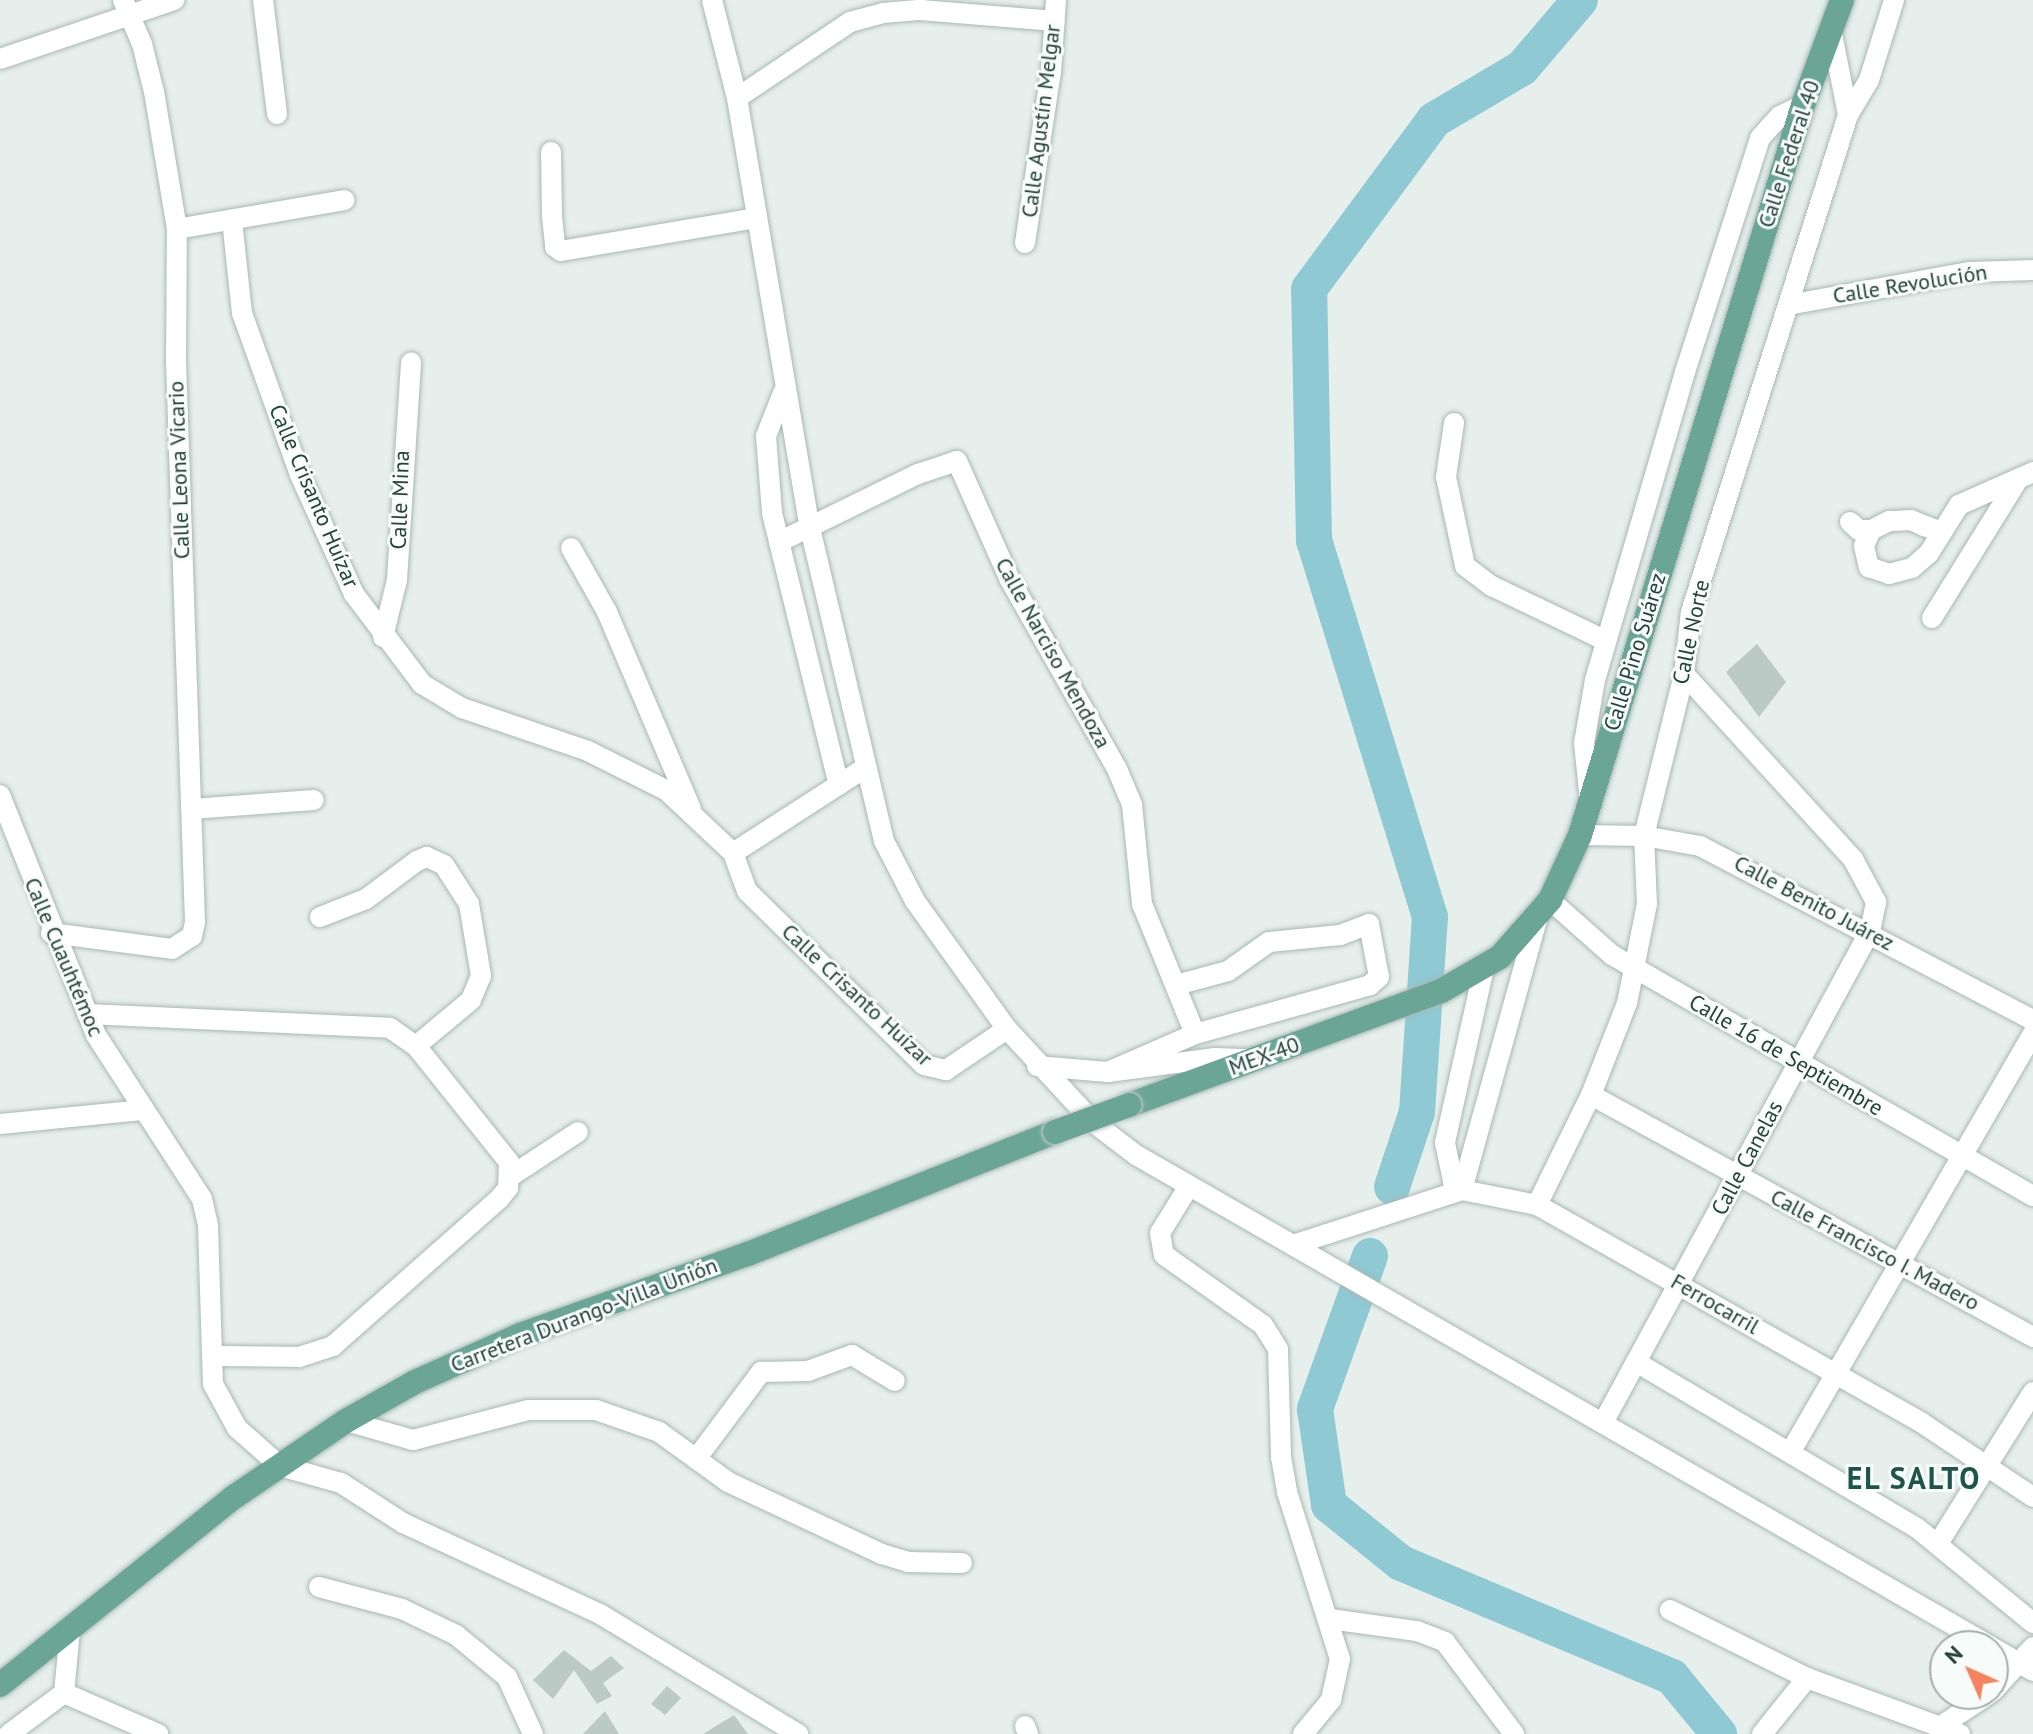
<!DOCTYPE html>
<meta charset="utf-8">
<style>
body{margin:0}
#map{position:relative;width:2033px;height:1734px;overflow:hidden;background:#e6efeb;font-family:"PT Sans",sans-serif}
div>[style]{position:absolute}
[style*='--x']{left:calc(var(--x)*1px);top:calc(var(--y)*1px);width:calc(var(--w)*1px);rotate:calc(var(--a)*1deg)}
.river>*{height:36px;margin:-18px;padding:0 18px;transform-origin:18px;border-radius:18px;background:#8ec9d4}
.building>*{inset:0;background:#bbcac4}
.roads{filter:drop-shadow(0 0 2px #a8b8b2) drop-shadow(0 0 2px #a8b8b2)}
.minor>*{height:20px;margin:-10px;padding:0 10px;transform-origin:10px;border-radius:10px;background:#fff}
.major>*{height:24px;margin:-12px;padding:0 12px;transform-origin:12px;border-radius:12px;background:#6aa596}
.bridges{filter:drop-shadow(0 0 2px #c2cac8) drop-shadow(0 0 2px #c2cac8)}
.major-bridge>*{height:24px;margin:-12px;padding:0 12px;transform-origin:12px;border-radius:12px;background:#6aa596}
span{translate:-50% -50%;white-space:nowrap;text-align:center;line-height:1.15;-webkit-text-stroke:6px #f7fbf9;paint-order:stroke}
.street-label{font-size:22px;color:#24423a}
.district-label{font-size:30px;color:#1f5548;font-weight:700;letter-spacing:2px}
.north{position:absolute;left:1929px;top:1630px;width:80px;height:80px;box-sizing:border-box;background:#f7fbf9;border:2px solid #a3b1ad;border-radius:50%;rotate:315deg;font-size:22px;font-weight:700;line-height:32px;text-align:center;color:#24423a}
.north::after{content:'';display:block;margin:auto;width:28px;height:36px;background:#f4845f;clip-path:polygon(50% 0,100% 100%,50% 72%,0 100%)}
</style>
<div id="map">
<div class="river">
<i style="--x:1392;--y:1187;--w:79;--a:-71.6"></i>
<i style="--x:1417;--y:1112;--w:195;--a:-86.2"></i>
<i style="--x:1430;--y:917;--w:393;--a:-107.1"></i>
<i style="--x:1314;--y:541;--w:252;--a:-91.1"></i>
<i style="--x:1309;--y:289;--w:210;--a:-53.5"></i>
<i style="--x:1434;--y:120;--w:102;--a:-30.6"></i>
<i style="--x:1522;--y:68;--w:89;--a:-49.5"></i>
<i style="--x:1370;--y:1256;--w:163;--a:109.8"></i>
<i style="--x:1315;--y:1409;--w:97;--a:81.7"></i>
<i style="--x:1329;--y:1505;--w:92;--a:38.9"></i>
<i style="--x:1401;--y:1563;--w:294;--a:22.8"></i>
<i style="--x:1672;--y:1677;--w:74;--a:50.5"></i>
</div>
<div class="building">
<i style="clip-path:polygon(1757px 644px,1786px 682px,1759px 717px,1726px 672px)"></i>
<i style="clip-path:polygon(564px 1650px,591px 1671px,611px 1656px,624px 1668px,603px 1683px,612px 1696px,597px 1704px,574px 1670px,553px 1699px,533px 1680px)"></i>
<i style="clip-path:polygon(667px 1686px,681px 1698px,665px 1715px,651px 1704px)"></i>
<i style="clip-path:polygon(605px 1711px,619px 1734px,583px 1734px)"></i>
<i style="clip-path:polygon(734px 1715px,748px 1734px,703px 1734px)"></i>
</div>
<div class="roads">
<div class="minor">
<i style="--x:263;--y:0;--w:115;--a:83"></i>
<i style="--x:712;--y:0;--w:101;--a:75.7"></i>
<i style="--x:737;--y:98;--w:436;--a:80.4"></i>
<i style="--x:810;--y:528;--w:322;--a:76.7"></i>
<i style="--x:884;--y:841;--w:68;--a:62.7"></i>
<i style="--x:915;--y:901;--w:158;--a:54.3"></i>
<i style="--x:1007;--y:1029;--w:128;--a:47.2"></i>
<i style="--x:1094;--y:1123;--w:53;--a:37.3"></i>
<i style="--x:1136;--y:1155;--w:985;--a:29.9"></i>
<i style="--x:1832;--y:34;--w:83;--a:78.8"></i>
<i style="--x:0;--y:59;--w:184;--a:-18.7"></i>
<i style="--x:737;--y:98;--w:136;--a:-33.9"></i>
<i style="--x:850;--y:22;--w:34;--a:-15"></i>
<i style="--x:883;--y:13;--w:38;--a:-5"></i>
<i style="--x:921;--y:10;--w:134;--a:4.7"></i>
<i style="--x:551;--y:152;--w:64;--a:89.1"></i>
<i style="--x:552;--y:216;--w:31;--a:84"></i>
<i style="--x:555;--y:247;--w:7;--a:34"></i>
<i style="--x:561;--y:251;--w:198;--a:-9.6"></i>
<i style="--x:232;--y:220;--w:94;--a:83.9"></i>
<i style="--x:242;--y:313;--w:172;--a:70.3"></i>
<i style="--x:300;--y:475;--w:131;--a:65.6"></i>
<i style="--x:354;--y:594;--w:113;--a:52.9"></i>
<i style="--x:422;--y:684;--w:47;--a:31"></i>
<i style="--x:462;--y:708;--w:133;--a:18.8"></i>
<i style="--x:588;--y:751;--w:87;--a:26.6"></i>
<i style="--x:666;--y:790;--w:92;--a:43.2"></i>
<i style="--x:733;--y:853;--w:40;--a:69.8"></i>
<i style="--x:747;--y:891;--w:248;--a:44.5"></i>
<i style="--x:924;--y:1065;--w:23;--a:13"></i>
<i style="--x:946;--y:1070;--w:73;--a:-33.9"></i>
<i style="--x:177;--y:229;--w:170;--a:-9.8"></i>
<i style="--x:1025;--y:243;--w:173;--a:-81.4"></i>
<i style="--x:1051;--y:72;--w:72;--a:-86"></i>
<i style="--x:1788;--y:305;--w:185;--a:-10.3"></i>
<i style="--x:1970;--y:272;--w:63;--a:-1.8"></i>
<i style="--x:783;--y:393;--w:46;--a:111.6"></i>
<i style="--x:766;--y:436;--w:77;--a:85.5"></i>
<i style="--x:772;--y:513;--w:280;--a:76.2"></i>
<i style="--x:1454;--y:423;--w:55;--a:98.4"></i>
<i style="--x:1446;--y:477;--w:91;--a:77.9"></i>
<i style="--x:1465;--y:566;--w:34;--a:37"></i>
<i style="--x:1492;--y:586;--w:124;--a:25.7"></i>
<i style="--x:1911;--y:520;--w:14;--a:25"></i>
<i style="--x:1924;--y:526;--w:16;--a:18"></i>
<i style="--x:1939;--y:531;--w:30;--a:-159"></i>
<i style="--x:1911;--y:520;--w:22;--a:177"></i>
<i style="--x:1889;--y:521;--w:20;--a:153"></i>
<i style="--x:1871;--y:530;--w:17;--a:114"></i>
<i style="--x:1864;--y:546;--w:22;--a:77"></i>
<i style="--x:1869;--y:567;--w:21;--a:19"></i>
<i style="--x:1889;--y:574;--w:24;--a:-15"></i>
<i style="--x:1912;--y:568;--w:23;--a:-41"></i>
<i style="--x:1929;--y:553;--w:57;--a:-58"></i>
<i style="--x:1959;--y:505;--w:81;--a:-24"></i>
<i style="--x:1850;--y:522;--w:12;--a:42"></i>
<i style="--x:1859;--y:530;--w:12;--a:0"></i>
<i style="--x:779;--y:542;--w:155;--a:-26.1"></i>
<i style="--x:918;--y:474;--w:41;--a:-18.4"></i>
<i style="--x:957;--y:461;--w:128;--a:66"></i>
<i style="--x:1009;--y:578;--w:219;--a:60.5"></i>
<i style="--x:1117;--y:769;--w:39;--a:67"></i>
<i style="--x:1132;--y:805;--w:100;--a:84.2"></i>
<i style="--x:1142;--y:904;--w:140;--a:67.8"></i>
<i style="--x:571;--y:548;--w:73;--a:60.6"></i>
<i style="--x:607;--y:612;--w:214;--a:66.9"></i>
<i style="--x:1932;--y:618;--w:161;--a:-58.2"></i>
<i style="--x:383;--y:637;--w:59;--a:-76.2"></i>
<i style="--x:397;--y:580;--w:218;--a:-86.3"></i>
<i style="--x:0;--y:795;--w:258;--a:68.2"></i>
<i style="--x:96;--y:1035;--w:195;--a:57.1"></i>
<i style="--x:202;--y:1199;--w:28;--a:77"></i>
<i style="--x:208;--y:1226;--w:158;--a:88.2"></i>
<i style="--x:213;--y:1384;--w:50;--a:61.4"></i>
<i style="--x:237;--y:1428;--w:57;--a:41.5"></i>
<i style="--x:280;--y:1466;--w:63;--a:15.6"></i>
<i style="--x:341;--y:1483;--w:74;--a:32.8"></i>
<i style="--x:403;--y:1523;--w:217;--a:24.8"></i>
<i style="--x:600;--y:1614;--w:232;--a:31.2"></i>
<i style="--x:1590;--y:801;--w:58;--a:-95.9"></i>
<i style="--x:1584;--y:743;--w:64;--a:-80.1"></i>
<i style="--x:1595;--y:680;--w:321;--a:-73.7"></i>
<i style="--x:1685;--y:372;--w:246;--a:-72.2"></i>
<i style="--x:1760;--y:138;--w:30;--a:-48"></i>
<i style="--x:1780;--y:116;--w:25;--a:-26"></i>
<i style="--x:191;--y:809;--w:123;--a:-4.2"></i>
<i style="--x:1580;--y:835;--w:64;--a:0.9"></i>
<i style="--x:1644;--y:836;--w:57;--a:10.1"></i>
<i style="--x:1700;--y:846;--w:376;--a:27.6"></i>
<i style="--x:733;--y:853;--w:157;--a:-32.8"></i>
<i style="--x:1550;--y:900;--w:83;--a:41.6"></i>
<i style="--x:1612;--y:955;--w:485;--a:29.8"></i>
<i style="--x:320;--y:917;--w:49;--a:-21.4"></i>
<i style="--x:366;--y:899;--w:64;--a:-36.7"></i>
<i style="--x:417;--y:861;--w:11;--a:-22"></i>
<i style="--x:427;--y:857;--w:19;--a:25"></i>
<i style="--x:444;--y:865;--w:46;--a:57.3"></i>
<i style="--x:469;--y:904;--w:73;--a:80.5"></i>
<i style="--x:481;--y:976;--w:26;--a:113"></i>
<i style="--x:471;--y:1000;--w:72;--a:140.1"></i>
<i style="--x:51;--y:933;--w:122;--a:7.5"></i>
<i style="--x:172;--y:949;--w:24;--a:-33"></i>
<i style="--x:192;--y:936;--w:14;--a:-78"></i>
<i style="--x:195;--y:922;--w:561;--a:-91.94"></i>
<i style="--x:176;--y:361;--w:132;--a:-89.6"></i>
<i style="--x:177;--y:229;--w:139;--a:-99.5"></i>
<i style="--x:154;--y:92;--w:49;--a:-104"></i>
<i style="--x:142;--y:44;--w:48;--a:-113.4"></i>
<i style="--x:1484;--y:968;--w:179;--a:102.6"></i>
<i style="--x:1445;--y:1143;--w:40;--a:78"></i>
<i style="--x:1453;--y:1182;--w:12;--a:42"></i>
<i style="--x:1462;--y:1190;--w:281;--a:-74.5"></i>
<i style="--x:87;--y:1014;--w:303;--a:2.6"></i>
<i style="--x:390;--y:1028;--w:32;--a:35"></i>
<i style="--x:416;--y:1046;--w:149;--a:51.3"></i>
<i style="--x:509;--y:1162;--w:26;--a:92"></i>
<i style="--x:508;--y:1188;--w:14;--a:129"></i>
<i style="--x:499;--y:1199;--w:222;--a:138.5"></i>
<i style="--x:333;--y:1346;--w:36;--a:162"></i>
<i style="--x:299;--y:1357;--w:87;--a:-179.3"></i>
<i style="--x:1037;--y:1066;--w:71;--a:4.8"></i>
<i style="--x:1108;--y:1072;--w:108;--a:-7.5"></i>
<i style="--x:1215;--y:1058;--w:34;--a:2"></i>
<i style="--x:1108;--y:1072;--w:95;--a:-23.6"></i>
<i style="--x:1195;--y:1034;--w:182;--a:-15.6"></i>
<i style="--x:1370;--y:985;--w:12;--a:-42"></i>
<i style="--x:1379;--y:977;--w:54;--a:-100.7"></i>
<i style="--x:1369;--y:924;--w:31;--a:159"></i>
<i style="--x:1340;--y:935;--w:71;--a:174.4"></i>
<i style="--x:1269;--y:942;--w:50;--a:144.7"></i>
<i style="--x:1228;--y:971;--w:54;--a:164.9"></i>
<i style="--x:1591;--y:1095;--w:504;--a:28.7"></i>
<i style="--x:0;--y:1124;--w:145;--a:-5.6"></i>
<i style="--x:511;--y:1176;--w:80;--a:-33.3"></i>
<i style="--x:1189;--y:1186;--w:55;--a:121.7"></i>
<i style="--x:1160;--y:1233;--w:22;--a:80"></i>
<i style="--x:1164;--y:1255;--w:121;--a:35.3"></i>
<i style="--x:1263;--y:1325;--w:28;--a:58"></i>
<i style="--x:1278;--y:1349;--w:108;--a:88.4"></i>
<i style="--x:1281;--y:1457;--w:36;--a:80"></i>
<i style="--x:1287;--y:1492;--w:175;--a:72.4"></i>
<i style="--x:1340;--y:1659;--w:42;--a:102.4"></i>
<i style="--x:1331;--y:1700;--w:44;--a:129.5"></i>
<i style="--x:1537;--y:1205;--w:123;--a:-63.9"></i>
<i style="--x:1591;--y:1095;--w:99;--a:-68.6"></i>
<i style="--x:1627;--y:1003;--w:101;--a:-78.6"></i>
<i style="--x:1647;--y:904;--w:68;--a:-92.5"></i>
<i style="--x:1644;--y:836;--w:167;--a:-76.1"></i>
<i style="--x:1684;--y:674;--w:62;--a:-83.6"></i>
<i style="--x:1691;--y:612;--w:521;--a:-72.47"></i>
<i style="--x:1848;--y:115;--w:41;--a:-59"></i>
<i style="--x:1869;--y:80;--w:84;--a:-72.6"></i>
<i style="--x:1293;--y:1245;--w:178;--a:-18"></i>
<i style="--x:1462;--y:1190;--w:76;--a:11.3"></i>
<i style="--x:1537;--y:1205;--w:442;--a:29.5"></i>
<i style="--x:1922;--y:1423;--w:133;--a:33.7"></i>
<i style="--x:1636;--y:1362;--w:326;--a:30.6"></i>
<i style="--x:1917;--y:1528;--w:150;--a:39.3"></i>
<i style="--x:346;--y:1421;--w:70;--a:15.8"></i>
<i style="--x:413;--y:1440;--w:119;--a:-14.6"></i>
<i style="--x:528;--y:1410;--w:68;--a:0"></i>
<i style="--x:596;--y:1410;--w:67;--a:19.2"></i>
<i style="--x:659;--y:1432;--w:85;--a:35.9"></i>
<i style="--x:728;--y:1482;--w:170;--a:25.1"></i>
<i style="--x:882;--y:1554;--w:27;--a:17"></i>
<i style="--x:908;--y:1562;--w:54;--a:1.1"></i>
<i style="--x:1604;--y:1421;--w:558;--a:-61.5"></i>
<i style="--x:1870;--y:931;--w:30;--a:-78"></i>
<i style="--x:1876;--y:902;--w:49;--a:-118.1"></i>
<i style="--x:1853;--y:859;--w:251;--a:-132.4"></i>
<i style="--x:1791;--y:1451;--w:483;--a:-59.9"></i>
<i style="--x:696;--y:1459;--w:109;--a:-53.2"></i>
<i style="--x:761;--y:1372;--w:47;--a:-1.2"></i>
<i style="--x:808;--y:1371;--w:47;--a:-20"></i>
<i style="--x:852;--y:1355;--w:50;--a:31.2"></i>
<i style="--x:1939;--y:1542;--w:177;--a:-57.9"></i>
<i style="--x:319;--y:1587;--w:86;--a:14.8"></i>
<i style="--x:402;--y:1609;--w:60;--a:25.7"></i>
<i style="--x:456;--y:1635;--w:66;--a:39.5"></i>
<i style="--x:507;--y:1677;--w:63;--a:65.5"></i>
<i style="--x:1670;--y:1610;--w:153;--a:26.4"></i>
<i style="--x:1807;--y:1678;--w:163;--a:20.1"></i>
<i style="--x:1330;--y:1619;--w:88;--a:7.9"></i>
<i style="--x:1417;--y:1631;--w:30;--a:21"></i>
<i style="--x:1445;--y:1642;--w:115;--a:53.1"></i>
<i style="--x:70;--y:1630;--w:63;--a:95.4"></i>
<i style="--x:64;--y:1693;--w:103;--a:23.6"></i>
<i style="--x:1993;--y:1648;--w:46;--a:29.9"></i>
<i style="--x:1993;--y:1691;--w:59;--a:-47.7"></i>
<i style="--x:1944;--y:1724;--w:54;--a:-33.7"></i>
<i style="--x:1025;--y:1726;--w:9;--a:69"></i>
<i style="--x:9;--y:1734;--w:69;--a:-36.7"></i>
<i style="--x:1762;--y:1734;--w:72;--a:-51.2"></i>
</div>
<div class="major">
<i style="--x:1129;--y:1105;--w:332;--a:-20.1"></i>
<i style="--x:1441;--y:991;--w:68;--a:-30"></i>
<i style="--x:1500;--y:957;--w:76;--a:-48.7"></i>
<i style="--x:1550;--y:900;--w:72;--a:-65.2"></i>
<i style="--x:1580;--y:835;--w:763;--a:-73.01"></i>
<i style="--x:1803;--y:105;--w:112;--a:-69.6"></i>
<i style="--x:0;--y:1685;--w:300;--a:-38.8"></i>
<i style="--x:234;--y:1497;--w:135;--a:-34.2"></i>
<i style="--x:346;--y:1421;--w:79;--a:-29.5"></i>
<i style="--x:415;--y:1382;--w:115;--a:-24.1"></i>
<i style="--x:520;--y:1335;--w:242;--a:-19.6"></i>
<i style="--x:748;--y:1254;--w:330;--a:-21.7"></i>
</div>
</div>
<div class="bridges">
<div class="major-bridge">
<i style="--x:1055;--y:1132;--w:79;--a:-20"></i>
</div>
</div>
<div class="street-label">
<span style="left:1041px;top:121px;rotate:-83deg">Calle Agustín Melgar</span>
<span style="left:1789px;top:154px;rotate:-72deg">Calle Federal 40</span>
<span style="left:1910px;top:284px;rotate:-9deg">Calle Revolución</span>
<span style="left:179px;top:470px;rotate:-92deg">Calle Leona Vicario</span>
<span style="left:314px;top:496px;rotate:67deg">Calle Crisanto Huízar</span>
<span style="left:400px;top:500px;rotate:-88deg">Calle Mina</span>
<span style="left:1691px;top:632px;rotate:-78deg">Calle Norte</span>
<span style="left:1635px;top:652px;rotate:-73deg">Calle Pino Suárez</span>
<span style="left:1053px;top:653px;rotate:61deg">Calle Narciso Mendoza</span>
<span style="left:1814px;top:903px;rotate:28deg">Calle Benito Juárez</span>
<span style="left:64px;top:957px;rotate:67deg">Calle Cuauhtémoc</span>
<span style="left:857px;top:995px;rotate:43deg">Calle Crisanto Huízar</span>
<span style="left:1786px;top:1055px;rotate:30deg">Calle 16 de Septiembre</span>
<span style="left:1264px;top:1056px;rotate:-20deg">MEX-40</span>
<span style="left:1747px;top:1158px;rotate:-62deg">Calle Canelas</span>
<span style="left:1875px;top:1250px;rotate:28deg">Calle Francisco I. Madero</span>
<span style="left:1715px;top:1304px;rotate:30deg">Ferrocarril</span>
<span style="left:584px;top:1315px;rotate:-21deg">Carretera Durango-Villa Unión</span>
</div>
<div class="district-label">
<span style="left:1914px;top:1478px">EL SALTO</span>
</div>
<div class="north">N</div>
</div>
